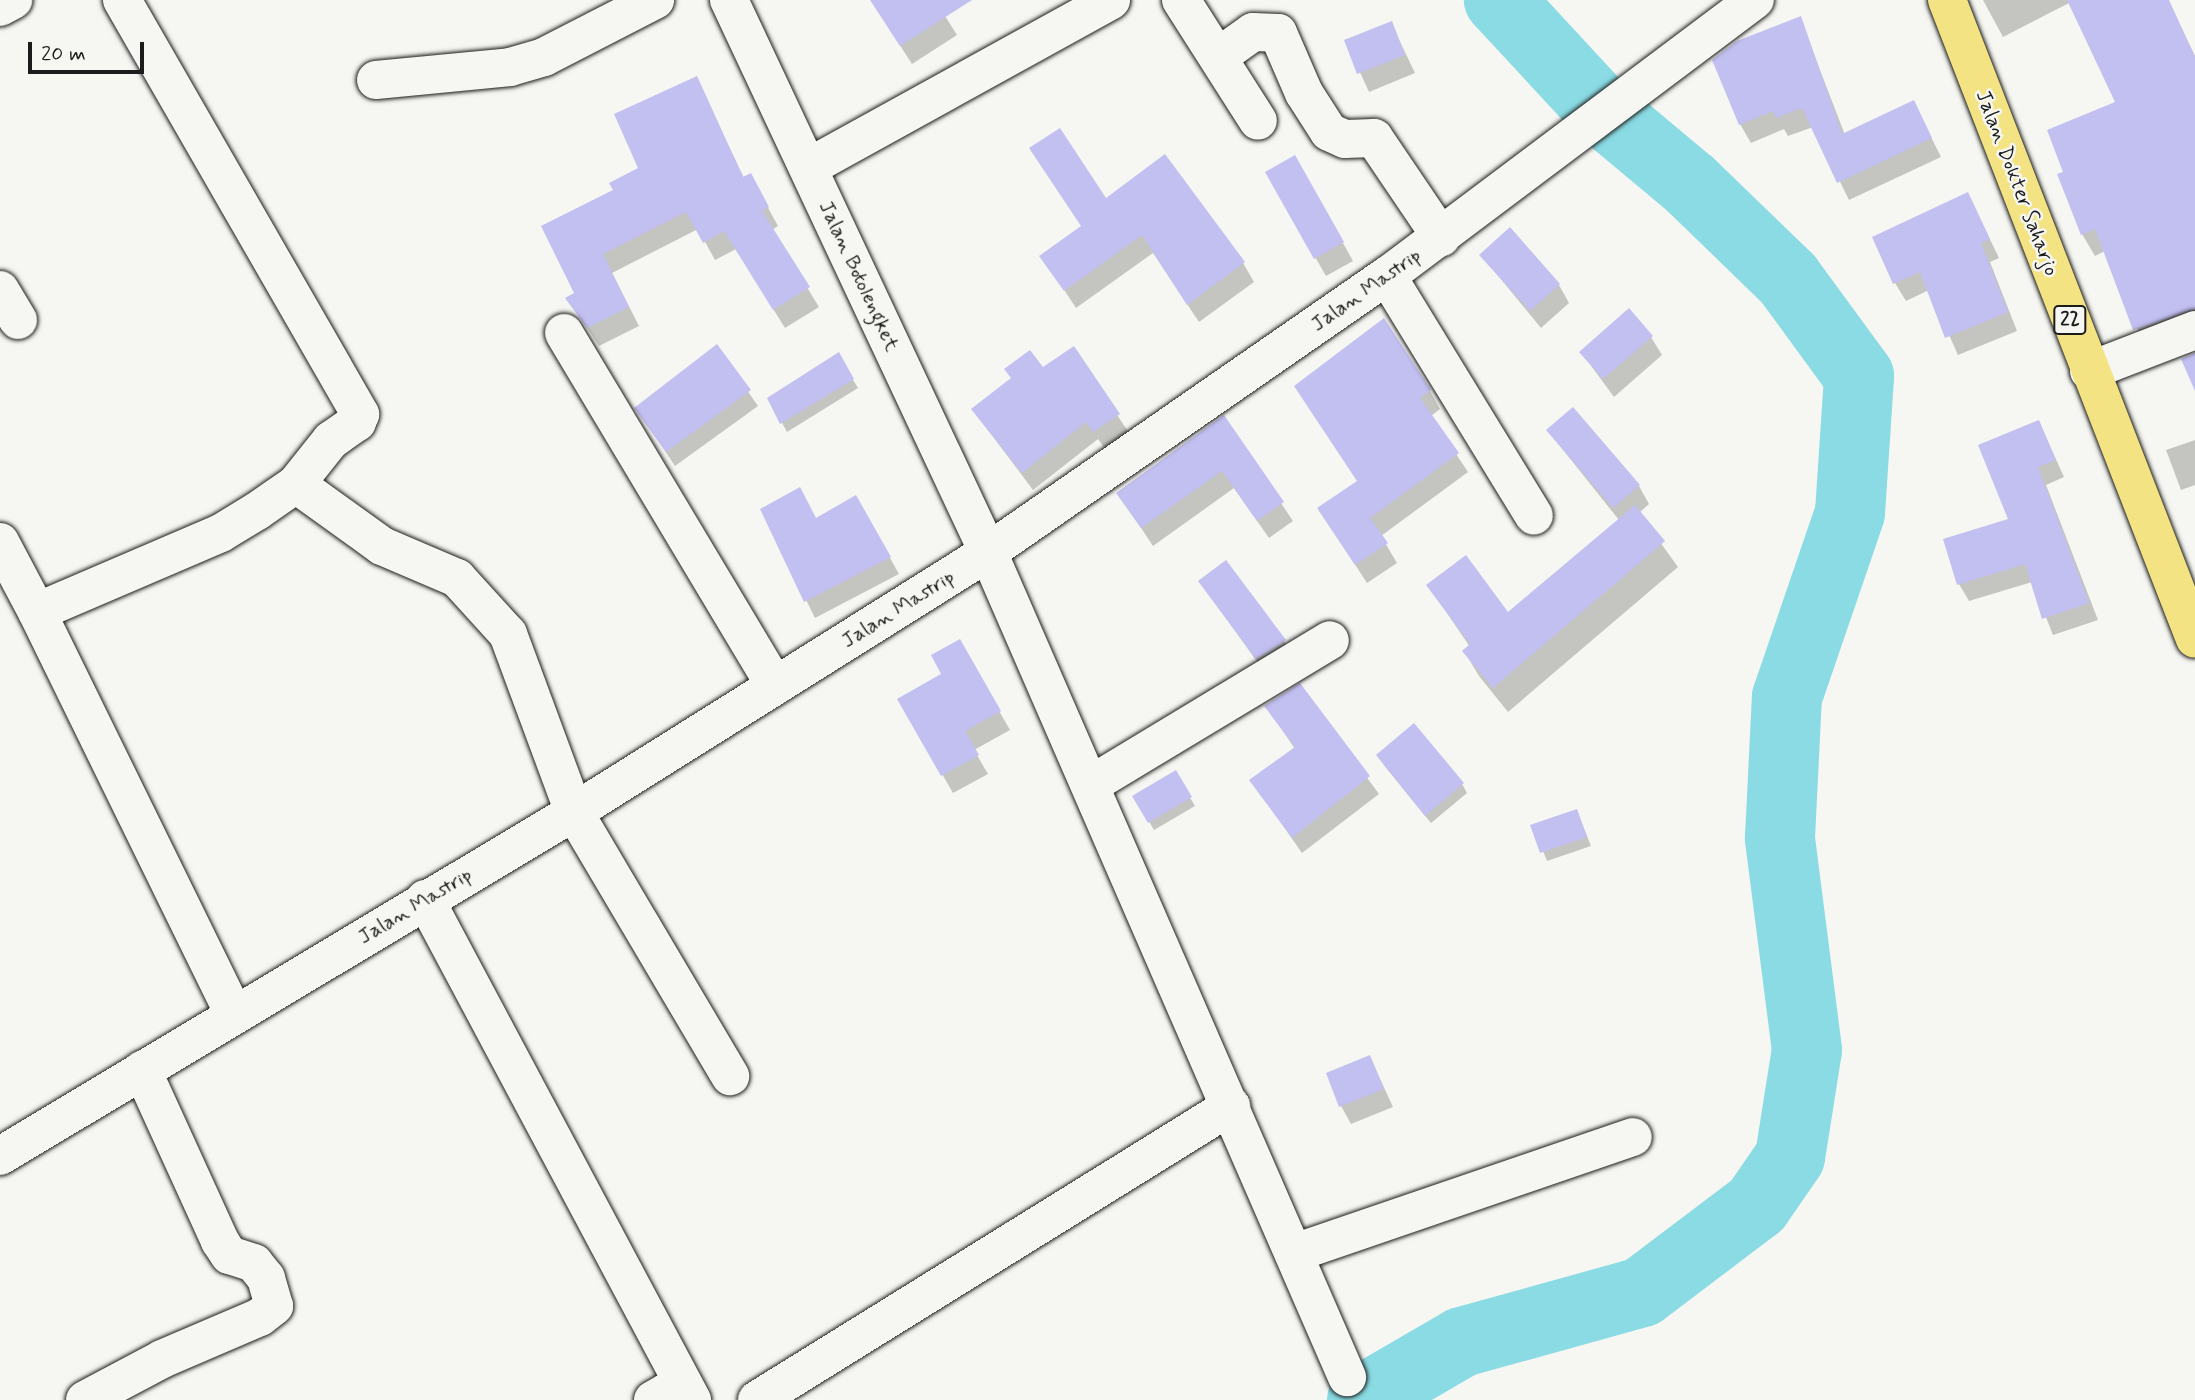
<!DOCTYPE html>
<style>
body{margin:0}
#map{position:relative;width:2195px;height:1400px;overflow:hidden;background:#f6f6f2;font-family:Mynerve,sans-serif}
div>[style]{position:absolute}
[style*='--x']{left:calc(var(--x)*1px);top:calc(var(--y)*1px);width:calc(var(--w)*1px);rotate:calc(var(--a)*1deg)}
.shadow>*{inset:0;background:#0003}
.river>*{height:70px;margin:-35px;padding:0 35px;transform-origin:35px;border-radius:35px;background:#8adbe3}
.building>*{inset:0;background:#c2bff1}
.roads{filter:drop-shadow(0 0 2px #1c1c1c) drop-shadow(0 0 2px #1c1c1c)}
.minor>*{height:38px;margin:-19px;padding:0 19px;transform-origin:19px;border-radius:19px;background:#f6f6f2}
.highway>*{height:38px;margin:-19px;padding:0 19px;transform-origin:19px;border-radius:19px;background:#f4e382}
span{translate:-50% -50%;white-space:nowrap;text-align:center;line-height:1.15;-webkit-text-stroke:5px #f6f6f2;paint-order:stroke}
.shield-label span{padding:2px 5px;background:#f6f6f2;border:2px solid;border-radius:5px;-webkit-text-stroke-width:0}
.shield-label{font-size:19px;color:#1c1c1c;font-weight:700}
.street-label{font-size:21px;color:#1c1c1c}
.scale{position:absolute;left:28px;top:42px;width:116px;height:32px;box-sizing:border-box;border:4px solid #1c1c1c;border-top:0;padding-left:9px;font-size:21px;line-height:24px;white-space:nowrap;color:#1c1c1c;-webkit-text-stroke:5px #f6f6f2;paint-order:stroke}
</style>
<div id="map">
<div class="shadow">
<i style="clip-path:polygon(891px 0,935px 0,957px 35px,912px 64px,888px 27px)"></i>
<i style="clip-path:polygon(1983px 0,2075px 0,2003px 37px)"></i>
<i style="clip-path:polygon(2146px 0,2168px 0,2195px 56px,2195px 333px,2147px 351px,2105px 251px,2095px 256px,2082px 234px,2065px 173px,2117px 103px)"></i>
<i style="clip-path:polygon(1800px 18px,1845px 135px,1923px 121px,1941px 157px,1849px 200px,1813px 127px,1788px 136px,1784px 129px,1751px 143px,1740px 124px)"></i>
<i style="clip-path:polygon(1391px 23px,1415px 73px,1369px 92px,1346px 41px)"></i>
<i style="clip-path:polygon(696px 78px,744px 178px,750px 175px,778px 226px,772px 230px,819px 307px,785px 328px,736px 249px,715px 260px,698px 229px,612px 273px,639px 326px,599px 346px,568px 299px,577px 294px,615px 191px,640px 169px)"></i>
<i style="clip-path:polygon(1295px 157px,1353px 261px,1326px 276px,1267px 173px)"></i>
<i style="clip-path:polygon(1968px 194px,1999px 258px,1990px 262px,2017px 331px,1958px 355px,1929px 290px,1906px 301px,1895px 283px)"></i>
<i style="clip-path:polygon(1106px 200px,1243px 263px,1254px 282px,1199px 322px,1153px 253px,1076px 308px,1042px 256px,1082px 227px)"></i>
<i style="clip-path:polygon(1481px 255px,1559px 285px,1569px 303px,1541px 328px)"></i>
<i style="clip-path:polygon(1651px 337px,1662px 355px,1614px 397px,1581px 352px)"></i>
<i style="clip-path:polygon(717px 347px,758px 406px,675px 466px,637px 409px)"></i>
<i style="clip-path:polygon(1073px 348px,1129px 433px,1105px 449px,1098px 439px,1033px 490px,973px 410px,1012px 379px,1042px 369px)"></i>
<i style="clip-path:polygon(838px 355px,858px 388px,787px 432px,769px 399px)"></i>
<i style="clip-path:polygon(1296px 386px,1430px 391px,1440px 409px,1431px 416px,1468px 472px,1381px 536px,1397px 563px,1367px 583px,1319px 509px,1358px 482px)"></i>
<i style="clip-path:polygon(1224px 418px,1293px 521px,1269px 538px,1234px 488px,1153px 546px,1118px 493px)"></i>
<i style="clip-path:polygon(2039px 422px,2064px 477px,2046px 485px,2098px 620px,2053px 635px,2032px 582px,1969px 601px,1959px 584px,2010px 520px)"></i>
<i style="clip-path:polygon(1548px 431px,1639px 486px,1649px 504px,1639px 513px,1678px 567px,1508px 712px,1479px 676px,1464px 651px,1470px 647px,1428px 585px,1508px 614px,1619px 520px)"></i>
<i style="clip-path:polygon(2195px 440px,2195px 485px,2181px 490px,2166px 450px)"></i>
<i style="clip-path:polygon(856px 497px,899px 574px,815px 618px,762px 510px,816px 520px)"></i>
<i style="clip-path:polygon(1200px 582px,1284px 641px,1295px 659px,1268px 677px)"></i>
<i style="clip-path:polygon(959px 641px,1010px 730px,974px 750px,988px 774px,953px 793px,899px 699px,944px 675px)"></i>
<i style="clip-path:polygon(1300px 686px,1379px 794px,1302px 853px,1252px 781px,1295px 749px,1266px 706px)"></i>
<i style="clip-path:polygon(1383px 764px,1462px 784px,1467px 793px,1431px 823px)"></i>
<i style="clip-path:polygon(1175px 773px,1195px 806px,1154px 830px,1135px 797px)"></i>
<i style="clip-path:polygon(1577px 811px,1591px 846px,1547px 861px,1533px 826px)"></i>
<i style="clip-path:polygon(1370px 1057px,1393px 1107px,1351px 1124px,1341px 1106px)"></i>
</div>
<div class="river">
<i style="--x:1362;--y:1400;--w:116;--a:-30.1"></i>
<i style="--x:1462;--y:1342;--w:187;--a:-15.5"></i>
<i style="--x:1642;--y:1292;--w:144;--a:-37.1"></i>
<i style="--x:1757;--y:1205;--w:58;--a:-55.5"></i>
<i style="--x:1790;--y:1157;--w:108;--a:-81"></i>
<i style="--x:1807;--y:1050;--w:214;--a:-97.3"></i>
<i style="--x:1780;--y:838;--w:141;--a:-87.2"></i>
<i style="--x:1787;--y:697;--w:194;--a:-71.1"></i>
<i style="--x:1850;--y:513;--w:137;--a:-86.2"></i>
<i style="--x:1859;--y:376;--w:120;--a:-126.2"></i>
<i style="--x:1788;--y:279;--w:135;--a:-135.9"></i>
<i style="--x:1691;--y:185;--w:119;--a:-140.1"></i>
<i style="--x:1600;--y:109;--w:149;--a:-132.8"></i>
</div>
<div class="building">
<i style="clip-path:polygon(870px 0,972px 0,900px 46px)"></i>
<i style="clip-path:polygon(2067px 0,2169px 0,2195px 57px,2195px 309px,2133px 330px,2095px 229px,2081px 235px,2057px 174px,2063px 172px,2047px 130px,2115px 102px)"></i>
<i style="clip-path:polygon(1801px 16px,1842px 134px,1914px 100px,1932px 138px,1837px 183px,1802px 108px,1776px 118px,1773px 111px,1739px 125px,1712px 60px,1737px 41px)"></i>
<i style="clip-path:polygon(1392px 21px,1405px 55px,1357px 74px,1344px 40px)"></i>
<i style="clip-path:polygon(697px 76px,743px 177px,751px 173px,769px 207px,762px 211px,810px 287px,773px 310px,724px 231px,703px 243px,686px 212px,603px 254px,629px 307px,587px 328px,565px 298px,574px 293px,541px 226px,613px 190px,609px 183px,638px 168px,614px 114px)"></i>
<i style="clip-path:polygon(1060px 128px,1106px 198px,1165px 154px,1245px 262px,1187px 305px,1142px 235px,1064px 291px,1039px 256px,1081px 226px,1029px 148px)"></i>
<i style="clip-path:polygon(1295px 155px,1344px 242px,1314px 259px,1265px 172px)"></i>
<i style="clip-path:polygon(1968px 192px,1990px 239px,1981px 243px,2008px 312px,1945px 338px,1920px 272px,1893px 284px,1872px 237px)"></i>
<i style="clip-path:polygon(1510px 227px,1560px 284px,1530px 311px,1479px 255px)"></i>
<i style="clip-path:polygon(1629px 308px,1653px 336px,1603px 379px,1579px 352px)"></i>
<i style="clip-path:polygon(1384px 318px,1431px 390px,1420px 398px,1459px 453px,1370px 518px,1388px 543px,1355px 565px,1317px 508px,1357px 481px,1294px 386px)"></i>
<i style="clip-path:polygon(717px 344px,751px 390px,666px 452px,634px 408px)"></i>
<i style="clip-path:polygon(1074px 346px,1120px 414px,1093px 432px,1086px 422px,1022px 473px,971px 409px,1011px 378px,1004px 369px,1030px 350px,1043px 367px)"></i>
<i style="clip-path:polygon(839px 352px,854px 379px,780px 424px,767px 398px)"></i>
<i style="clip-path:polygon(2195px 353px,2195px 391px,2181px 359px)"></i>
<i style="clip-path:polygon(1573px 407px,1640px 485px,1613px 508px,1546px 430px)"></i>
<i style="clip-path:polygon(1224px 415px,1284px 502px,1257px 521px,1222px 471px,1141px 528px,1116px 493px)"></i>
<i style="clip-path:polygon(2039px 420px,2056px 460px,2038px 467px,2089px 603px,2042px 619px,2025px 564px,1957px 585px,1943px 539px,2008px 519px,1978px 445px)"></i>
<i style="clip-path:polygon(800px 487px,816px 518px,856px 495px,891px 557px,804px 602px,760px 509px)"></i>
<i style="clip-path:polygon(1635px 505px,1665px 541px,1493px 688px,1462px 651px,1470px 644px,1426px 585px,1466px 555px,1508px 612px)"></i>
<i style="clip-path:polygon(1226px 560px,1286px 640px,1256px 659px,1198px 581px)"></i>
<i style="clip-path:polygon(960px 639px,1001px 711px,965px 731px,979px 755px,941px 776px,897px 699px,941px 674px,931px 655px)"></i>
<i style="clip-path:polygon(1300px 683px,1370px 776px,1292px 838px,1249px 780px,1295px 747px,1264px 706px)"></i>
<i style="clip-path:polygon(1414px 723px,1464px 783px,1425px 816px,1376px 755px)"></i>
<i style="clip-path:polygon(1176px 770px,1192px 797px,1148px 823px,1132px 796px)"></i>
<i style="clip-path:polygon(1577px 809px,1587px 837px,1540px 853px,1530px 825px)"></i>
<i style="clip-path:polygon(1370px 1055px,1384px 1089px,1339px 1107px,1326px 1073px)"></i>
</div>
<div class="roads">
<div class="minor">
<i style="--x:122;--y:0;--w:478;--a:60.1"></i>
<i style="--x:360;--y:414;--w:9;--a:111"></i>
<i style="--x:357;--y:422;--w:32;--a:145"></i>
<i style="--x:331;--y:440;--w:56;--a:128.5"></i>
<i style="--x:296;--y:484;--w:47;--a:145.3"></i>
<i style="--x:257;--y:511;--w:42;--a:148.6"></i>
<i style="--x:221;--y:533;--w:200;--a:156.8"></i>
<i style="--x:37;--y:612;--w:449;--a:63.9"></i>
<i style="--x:729;--y:0;--w:610;--a:64.86"></i>
<i style="--x:988;--y:552;--w:900;--a:66.48"></i>
<i style="--x:1181;--y:0;--w:143;--a:57.5"></i>
<i style="--x:0;--y:7;--w:15;--a:-28"></i>
<i style="--x:1218;--y:57;--w:43;--a:-35.5"></i>
<i style="--x:1253;--y:32;--w:25;--a:2"></i>
<i style="--x:1278;--y:33;--w:65;--a:66.6"></i>
<i style="--x:1304;--y:93;--w:46;--a:57.3"></i>
<i style="--x:1329;--y:132;--w:17;--a:24"></i>
<i style="--x:1345;--y:139;--w:29;--a:-2"></i>
<i style="--x:1374;--y:138;--w:120;--a:55.9"></i>
<i style="--x:376;--y:80;--w:135;--a:-5.5"></i>
<i style="--x:510;--y:67;--w:35;--a:-16"></i>
<i style="--x:544;--y:57;--w:125;--a:-27.2"></i>
<i style="--x:809;--y:167;--w:345;--a:-28.9"></i>
<i style="--x:1387;--y:276;--w:281;--a:58.5"></i>
<i style="--x:0;--y:290;--w:35;--a:59"></i>
<i style="--x:564;--y:333;--w:411;--a:59.1"></i>
<i style="--x:2089;--y:371;--w:114;--a:-21.1"></i>
<i style="--x:296;--y:484;--w:106;--a:35.8"></i>
<i style="--x:382;--y:546;--w:82;--a:23.1"></i>
<i style="--x:457;--y:578;--w:76;--a:47.7"></i>
<i style="--x:508;--y:634;--w:190;--a:69.7"></i>
<i style="--x:574;--y:812;--w:307;--a:59.4"></i>
<i style="--x:0;--y:542;--w:79;--a:62.1"></i>
<i style="--x:1090;--y:785;--w:280;--a:-31.1"></i>
<i style="--x:425;--y:899;--w:568;--a:61.95"></i>
<i style="--x:0;--y:1156;--w:669;--a:-30.93"></i>
<i style="--x:574;--y:812;--w:489;--a:-32.1"></i>
<i style="--x:988;--y:552;--w:485;--a:-34.7"></i>
<i style="--x:1387;--y:276;--w:460;--a:-36.9"></i>
<i style="--x:1294;--y:1253;--w:358;--a:-18.9"></i>
<i style="--x:85;--y:1400;--w:87;--a:-28"></i>
<i style="--x:162;--y:1359;--w:107;--a:-23.2"></i>
<i style="--x:260;--y:1317;--w:18;--a:-38"></i>
<i style="--x:274;--y:1306;--w:29;--a:-106"></i>
<i style="--x:266;--y:1278;--w:19;--a:-129"></i>
<i style="--x:254;--y:1263;--w:26;--a:-162"></i>
<i style="--x:229;--y:1255;--w:17;--a:-123"></i>
<i style="--x:220;--y:1241;--w:188;--a:-114.5"></i>
<i style="--x:653;--y:1400;--w:34;--a:-30"></i>
<i style="--x:757;--y:1400;--w:558;--a:-31.81"></i>
</div>
<div class="highway">
<i style="--x:1947;--y:0;--w:685;--a:68.79"></i>
</div>
</div>
<div class="shield-label">
<span style="left:2070px;top:320px">22</span>
</div>
<div class="street-label">
<span style="left:2017px;top:183px;rotate:69deg">Jalan Dokter Saharjo</span>
<span style="left:859px;top:276px;rotate:65deg">Jalan Botolengket</span>
<span style="left:1366px;top:290px;rotate:-35deg">Jalan Mastrip</span>
<span style="left:898px;top:609px;rotate:-32deg">Jalan Mastrip</span>
<span style="left:415px;top:906px;rotate:-31deg">Jalan Mastrip</span>
</div>
<div class="scale">20 m</div>
</div>
